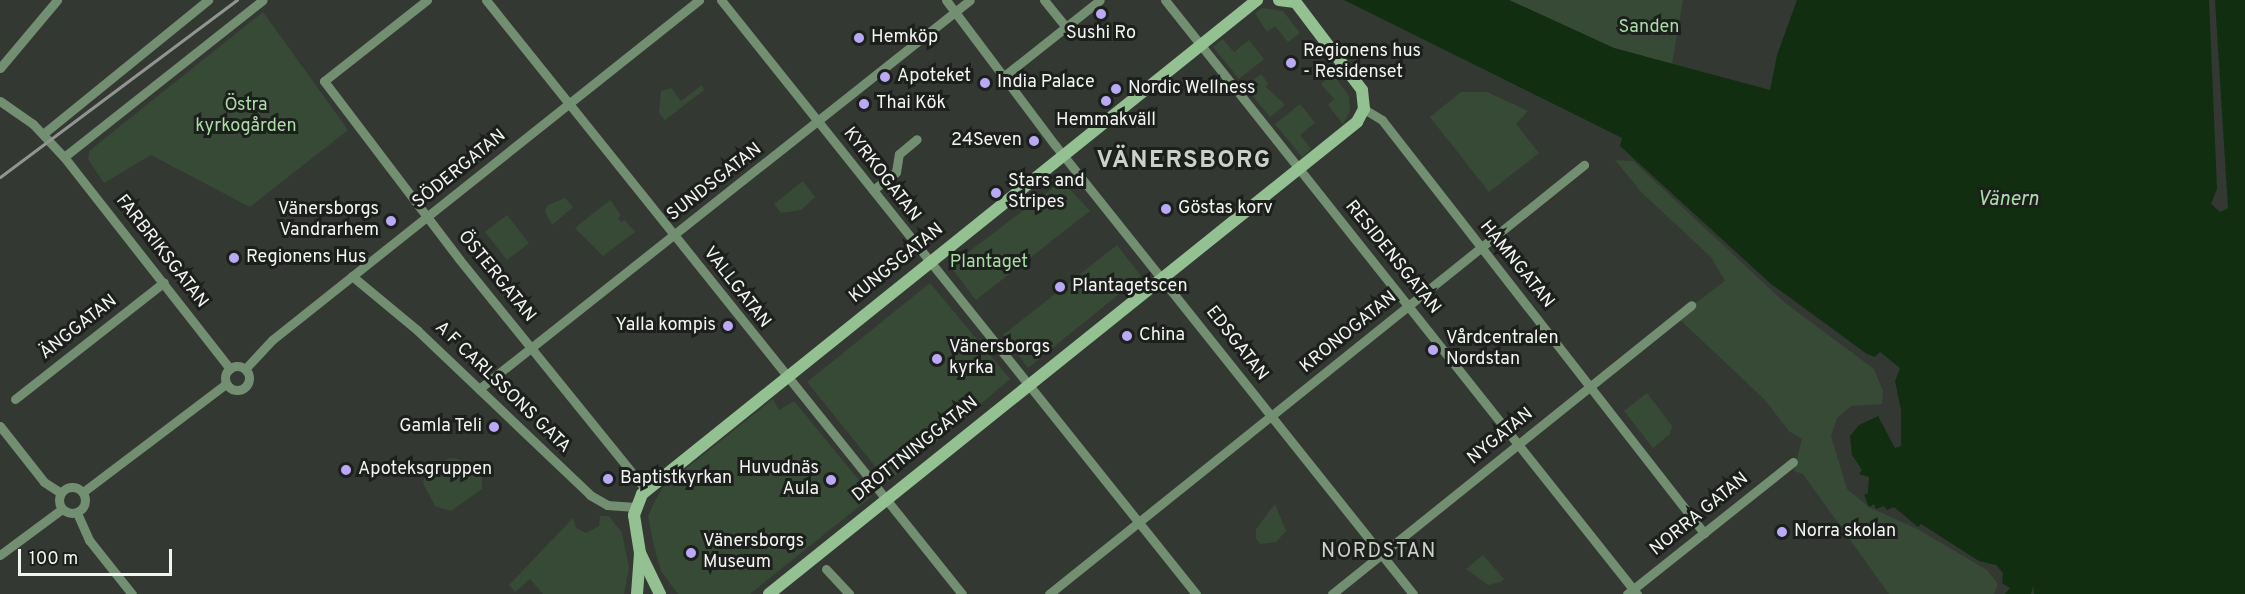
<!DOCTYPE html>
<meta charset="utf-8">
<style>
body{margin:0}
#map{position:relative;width:2245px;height:594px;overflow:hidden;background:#343833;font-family:Overpass,sans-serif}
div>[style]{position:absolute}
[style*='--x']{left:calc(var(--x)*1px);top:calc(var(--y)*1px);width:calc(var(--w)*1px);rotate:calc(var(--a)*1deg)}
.green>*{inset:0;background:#374a36}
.water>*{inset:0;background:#112e11}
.street>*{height:9px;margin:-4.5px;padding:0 4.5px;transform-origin:4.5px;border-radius:4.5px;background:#738f71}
.street>.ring{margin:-4.5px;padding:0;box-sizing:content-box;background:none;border:9px solid #738f71;border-radius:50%}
.secondary>*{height:12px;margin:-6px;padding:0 6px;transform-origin:6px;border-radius:6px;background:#94c192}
.rail>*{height:3px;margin:-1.5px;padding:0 1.5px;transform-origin:1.5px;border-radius:1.5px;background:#919591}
.dots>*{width:16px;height:16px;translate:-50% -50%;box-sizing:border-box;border:3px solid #1d1f1d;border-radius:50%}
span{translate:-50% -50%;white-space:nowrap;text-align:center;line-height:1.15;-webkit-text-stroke:6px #1d1f1d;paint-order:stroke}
.park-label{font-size:18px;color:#aadda6}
.poi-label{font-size:18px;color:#f2f5f2}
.left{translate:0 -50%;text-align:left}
.right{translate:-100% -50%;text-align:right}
.street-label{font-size:18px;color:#f2f5f2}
.water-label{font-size:20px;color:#abdea8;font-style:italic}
.neighbourhood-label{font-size:20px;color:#cbd0ca;letter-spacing:1.5px}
.district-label{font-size:24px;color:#cbd0ca;font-weight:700;letter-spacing:1.5px}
.scale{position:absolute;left:18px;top:549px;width:154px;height:27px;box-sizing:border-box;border:3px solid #f2f5f2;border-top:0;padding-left:8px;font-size:18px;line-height:21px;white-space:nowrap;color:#f2f5f2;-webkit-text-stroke:4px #1d1f1d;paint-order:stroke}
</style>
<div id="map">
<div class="green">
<i style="clip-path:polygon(1509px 0,1683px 0,1672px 64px,1614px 48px)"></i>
<i style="clip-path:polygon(1262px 8px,1283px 11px,1300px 33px,1288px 42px,1275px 26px,1267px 32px,1255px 13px)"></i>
<i style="clip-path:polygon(263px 12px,348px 130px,250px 207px,151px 155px,104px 183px,88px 159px,89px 151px)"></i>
<i style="clip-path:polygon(1223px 39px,1234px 52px,1249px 40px,1264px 59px,1239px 79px,1213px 47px)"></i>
<i style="clip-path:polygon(1261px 74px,1268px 83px,1266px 87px,1285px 105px,1270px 117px,1245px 87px)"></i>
<i style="clip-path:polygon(1333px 74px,1349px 96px,1350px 111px,1343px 124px,1328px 105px,1334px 99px,1321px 84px)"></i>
<i style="clip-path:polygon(702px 85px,704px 90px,665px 120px,659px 113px,661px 91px,671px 88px,681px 101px)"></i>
<i style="clip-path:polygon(1461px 92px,1487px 92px,1528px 111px,1516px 124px,1539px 153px,1489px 192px,1430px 117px)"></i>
<i style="clip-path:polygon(1300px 104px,1315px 123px,1300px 135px,1311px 149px,1302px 157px,1275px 124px)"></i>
<i style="clip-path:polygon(1615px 160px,1633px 161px,1784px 302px,1874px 369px,1883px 391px,1882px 404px,1851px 406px,1837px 418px,1831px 436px,1847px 489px,1869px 507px,1919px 530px,1987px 570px,1998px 584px,1994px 594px,1889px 594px,1803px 474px,1794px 471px,1802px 439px,1789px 431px,1764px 399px,1677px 317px,1725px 281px,1711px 257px,1642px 193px)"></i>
<i style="clip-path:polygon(803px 181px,815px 197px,801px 210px,781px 213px,774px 204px)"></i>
<i style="clip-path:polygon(1062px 181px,1090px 211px,976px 300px,950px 266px)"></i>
<i style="clip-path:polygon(565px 198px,573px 207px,552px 225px,545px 211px,548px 205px)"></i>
<i style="clip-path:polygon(610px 200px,621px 215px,618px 218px,621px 222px,625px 220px,635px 232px,603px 256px,575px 228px)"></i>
<i style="clip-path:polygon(507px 215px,529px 243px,507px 260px,485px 232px)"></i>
<i style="clip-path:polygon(1117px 245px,1141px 276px,1028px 368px,1003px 335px)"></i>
<i style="clip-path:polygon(930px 283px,1010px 379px,888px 482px,807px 382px)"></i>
<i style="clip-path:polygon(1647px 393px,1672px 426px,1670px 434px,1653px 448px,1624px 411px)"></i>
<i style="clip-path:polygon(773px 399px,779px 410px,794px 401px,872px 496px,750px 594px,678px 594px,661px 571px,654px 546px,648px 516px,655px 501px,663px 487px)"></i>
<i style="clip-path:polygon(449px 458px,458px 459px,469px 472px,482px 470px,482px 489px,451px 511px,435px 506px,423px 483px,425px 476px)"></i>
<i style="clip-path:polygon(1275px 504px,1286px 531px,1276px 542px,1261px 544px,1256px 539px,1256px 529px)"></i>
<i style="clip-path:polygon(600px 516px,609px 516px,622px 533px,629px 568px,624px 594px,543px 594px,530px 579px,515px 592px,509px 585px,573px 518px,576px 528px,586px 533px,599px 526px)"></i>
<i style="clip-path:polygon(1483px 555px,1504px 579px,1501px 582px,1488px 585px,1466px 569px)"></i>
</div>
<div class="water">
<i style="clip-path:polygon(1344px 0,1509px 0,1614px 48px,1770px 90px,1777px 55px,1797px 0,2209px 0,2217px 189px,2211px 204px,2220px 212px,2228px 208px,2215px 0,2245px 0,2245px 594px,2034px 594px,2033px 586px,2031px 594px,2005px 594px,2010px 588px,2002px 583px,2003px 573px,1996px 565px,1979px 561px,1921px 524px,1918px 527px,1894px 507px,1887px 510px,1884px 506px,1876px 509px,1874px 504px,1869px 507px,1864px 495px,1868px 493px,1869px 477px,1859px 474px,1862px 470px,1852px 455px,1850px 436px,1859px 425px,1878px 416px,1895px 448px,1901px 446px,1901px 410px,1895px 381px,1900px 368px,1880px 352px,1875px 357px,1867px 354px,1771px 284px,1620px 146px,1622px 138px)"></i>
</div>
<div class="street">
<i style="--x:427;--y:0;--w:131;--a:141.8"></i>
<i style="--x:324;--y:81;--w:223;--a:52.8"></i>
<i style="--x:459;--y:259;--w:297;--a:51"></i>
<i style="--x:486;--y:0;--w:761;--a:51.29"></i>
<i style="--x:721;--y:0;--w:761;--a:51.35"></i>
<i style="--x:946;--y:0;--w:181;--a:53.1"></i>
<i style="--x:1055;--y:145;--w:574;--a:51.43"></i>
<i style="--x:1044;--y:0;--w:35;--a:51"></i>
<i style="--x:1165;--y:0;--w:759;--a:51.53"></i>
<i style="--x:0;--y:68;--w:89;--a:-50"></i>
<i style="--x:1004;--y:76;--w:122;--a:-38.4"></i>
<i style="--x:0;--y:101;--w:40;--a:34.9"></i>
<i style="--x:33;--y:124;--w:45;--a:46.8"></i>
<i style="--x:64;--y:157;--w:269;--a:51.9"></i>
<i style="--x:1364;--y:109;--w:21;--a:31"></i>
<i style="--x:1382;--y:120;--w:524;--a:52.06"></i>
<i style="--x:43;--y:134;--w:213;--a:-39.1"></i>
<i style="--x:64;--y:157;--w:253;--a:-38.3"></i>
<i style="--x:873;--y:190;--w:29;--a:-38"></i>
<i style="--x:896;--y:172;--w:18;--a:-81"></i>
<i style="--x:899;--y:154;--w:23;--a:-40"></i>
<i style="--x:352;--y:276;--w:85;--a:39.7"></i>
<i style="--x:417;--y:330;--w:239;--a:43.6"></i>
<i style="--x:590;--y:495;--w:20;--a:30"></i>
<i style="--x:607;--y:505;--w:28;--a:4"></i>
<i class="ring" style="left:225px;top:366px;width:15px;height:15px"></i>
<i style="--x:245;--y:369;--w:40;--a:-47"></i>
<i style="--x:272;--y:340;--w:546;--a:-38.53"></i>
<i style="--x:479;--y:389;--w:626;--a:-38.39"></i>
<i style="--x:15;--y:399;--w:189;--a:-38.1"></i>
<i style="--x:0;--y:426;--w:71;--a:51.8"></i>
<i style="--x:44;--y:482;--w:20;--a:33"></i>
<i class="ring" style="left:59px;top:487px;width:17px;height:17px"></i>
<i style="--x:83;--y:492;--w:179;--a:-37.1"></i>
<i style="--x:77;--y:513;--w:30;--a:66"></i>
<i style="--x:89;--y:540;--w:69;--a:51.5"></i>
<i style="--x:0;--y:555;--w:77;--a:-36.6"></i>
<i style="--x:826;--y:569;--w:34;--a:47"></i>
<i style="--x:1049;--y:594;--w:686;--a:-38.73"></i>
<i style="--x:1332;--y:594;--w:461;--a:-38.8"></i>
<i style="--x:1627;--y:594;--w:212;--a:-38.5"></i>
</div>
<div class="secondary">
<i style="--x:1279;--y:0;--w:16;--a:7"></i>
<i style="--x:640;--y:553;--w:46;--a:64"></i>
<i style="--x:637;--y:594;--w:41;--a:-85.8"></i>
<i style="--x:640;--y:553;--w:38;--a:-99"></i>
<i style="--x:634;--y:515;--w:22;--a:-69"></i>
<i style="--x:642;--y:494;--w:789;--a:-38.77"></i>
<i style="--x:769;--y:594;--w:754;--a:-38.75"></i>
<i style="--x:1357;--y:122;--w:15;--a:-62"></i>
<i style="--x:1364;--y:109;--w:19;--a:-96"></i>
<i style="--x:1362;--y:90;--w:113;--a:-127.1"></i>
</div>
<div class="rail">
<i style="--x:0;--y:177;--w:296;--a:-36.8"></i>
</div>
<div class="dots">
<i style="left:1101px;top:14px;background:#baaaf6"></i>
<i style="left:859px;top:38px;background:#baaaf6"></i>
<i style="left:1291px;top:63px;background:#baaaf6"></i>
<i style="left:885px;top:77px;background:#baaaf6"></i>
<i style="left:985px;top:83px;background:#baaaf6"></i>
<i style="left:1116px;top:89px;background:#baaaf6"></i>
<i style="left:1106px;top:101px;background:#baaaf6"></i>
<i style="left:864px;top:104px;background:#baaaf6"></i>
<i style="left:1034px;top:141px;background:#baaaf6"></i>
<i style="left:996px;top:193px;background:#baaaf6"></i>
<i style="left:1166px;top:209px;background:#baaaf6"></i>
<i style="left:391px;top:221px;background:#baaaf6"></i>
<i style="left:234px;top:258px;background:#baaaf6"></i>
<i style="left:1060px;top:287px;background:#baaaf6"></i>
<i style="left:728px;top:326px;background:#baaaf6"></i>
<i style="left:1127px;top:336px;background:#baaaf6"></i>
<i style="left:1433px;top:350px;background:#baaaf6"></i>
<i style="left:937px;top:359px;background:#baaaf6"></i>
<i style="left:494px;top:427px;background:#baaaf6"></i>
<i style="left:346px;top:470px;background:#baaaf6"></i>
<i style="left:608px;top:479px;background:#baaaf6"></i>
<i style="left:831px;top:480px;background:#baaaf6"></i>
<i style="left:1782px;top:532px;background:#baaaf6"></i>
<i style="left:691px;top:553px;background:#baaaf6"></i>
</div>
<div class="park-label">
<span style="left:1649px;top:28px">Sanden</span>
<span style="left:246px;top:117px">Östra<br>kyrkogården</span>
<span style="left:989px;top:263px">Plantaget</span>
</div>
<div class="poi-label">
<span style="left:1101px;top:34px">Sushi Ro</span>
<span class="left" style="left:871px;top:38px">Hemköp</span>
<span class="left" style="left:1303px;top:63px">Regionens hus<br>- Residenset</span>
<span class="left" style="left:897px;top:77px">Apoteket</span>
<span class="left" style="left:997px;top:83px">India Palace</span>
<span class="left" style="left:1128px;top:89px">Nordic Wellness</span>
<span class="left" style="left:876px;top:104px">Thai Kök</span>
<span style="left:1106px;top:121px">Hemmakväll</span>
<span class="right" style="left:1022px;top:141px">24Seven</span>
<span class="left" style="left:1008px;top:193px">Stars and<br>Stripes</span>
<span class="left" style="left:1178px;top:209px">Göstas korv</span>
<span class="right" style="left:379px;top:221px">Vänersborgs<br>Vandrarhem</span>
<span class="left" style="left:246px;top:258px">Regionens Hus</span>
<span class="left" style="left:1072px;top:287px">Plantagetscen</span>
<span class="right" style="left:716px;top:326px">Yalla kompis</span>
<span class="left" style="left:1139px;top:336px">China</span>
<span class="left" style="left:1446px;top:350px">Vårdcentralen<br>Nordstan</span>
<span class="left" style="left:949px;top:359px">Vänersborgs<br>kyrka</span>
<span class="right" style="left:482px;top:427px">Gamla Teli</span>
<span class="left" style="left:358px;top:470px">Apoteksgruppen</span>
<span class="right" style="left:819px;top:480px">Huvudnäs<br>Aula</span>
<span class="left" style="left:620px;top:479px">Baptistkyrkan</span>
<span class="left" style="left:1794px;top:532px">Norra skolan</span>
<span class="left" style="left:703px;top:553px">Vänersborgs<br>Museum</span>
</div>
<div class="street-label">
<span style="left:460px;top:170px;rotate:-39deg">SÖDERGATAN</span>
<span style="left:881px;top:175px;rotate:52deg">KYRKOGATAN</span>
<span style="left:715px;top:183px;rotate:-38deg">SUNDSGATAN</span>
<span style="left:161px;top:252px;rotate:52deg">FARBRIKSGATAN</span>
<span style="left:1392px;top:258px;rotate:51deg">RESIDENSGATAN</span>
<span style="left:897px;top:264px;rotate:-39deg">KUNGSGATAN</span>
<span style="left:1516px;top:265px;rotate:51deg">HAMNGATAN</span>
<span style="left:496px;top:277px;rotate:51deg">ÖSTERGATAN</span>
<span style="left:736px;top:288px;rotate:52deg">VALLGATAN</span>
<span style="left:79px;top:328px;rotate:-38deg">ÄNGGATAN</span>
<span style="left:1349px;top:333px;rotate:-39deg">KRONOGATAN</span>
<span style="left:1236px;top:344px;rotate:52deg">EDSGATAN</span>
<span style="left:502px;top:388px;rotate:44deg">A F CARLSSONS GATA</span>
<span style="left:1501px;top:437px;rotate:-39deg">NYGATAN</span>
<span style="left:916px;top:450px;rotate:-39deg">DROTTNINGGATAN</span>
<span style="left:1700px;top:515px;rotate:-39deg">NORRA GATAN</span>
</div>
<div class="water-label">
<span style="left:2008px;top:200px">Vänern</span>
</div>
<div class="neighbourhood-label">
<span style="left:1379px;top:552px">NORDSTAN</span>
</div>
<div class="district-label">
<span style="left:1184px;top:162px">VÄNERSBORG</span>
</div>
<div class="scale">100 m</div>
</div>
